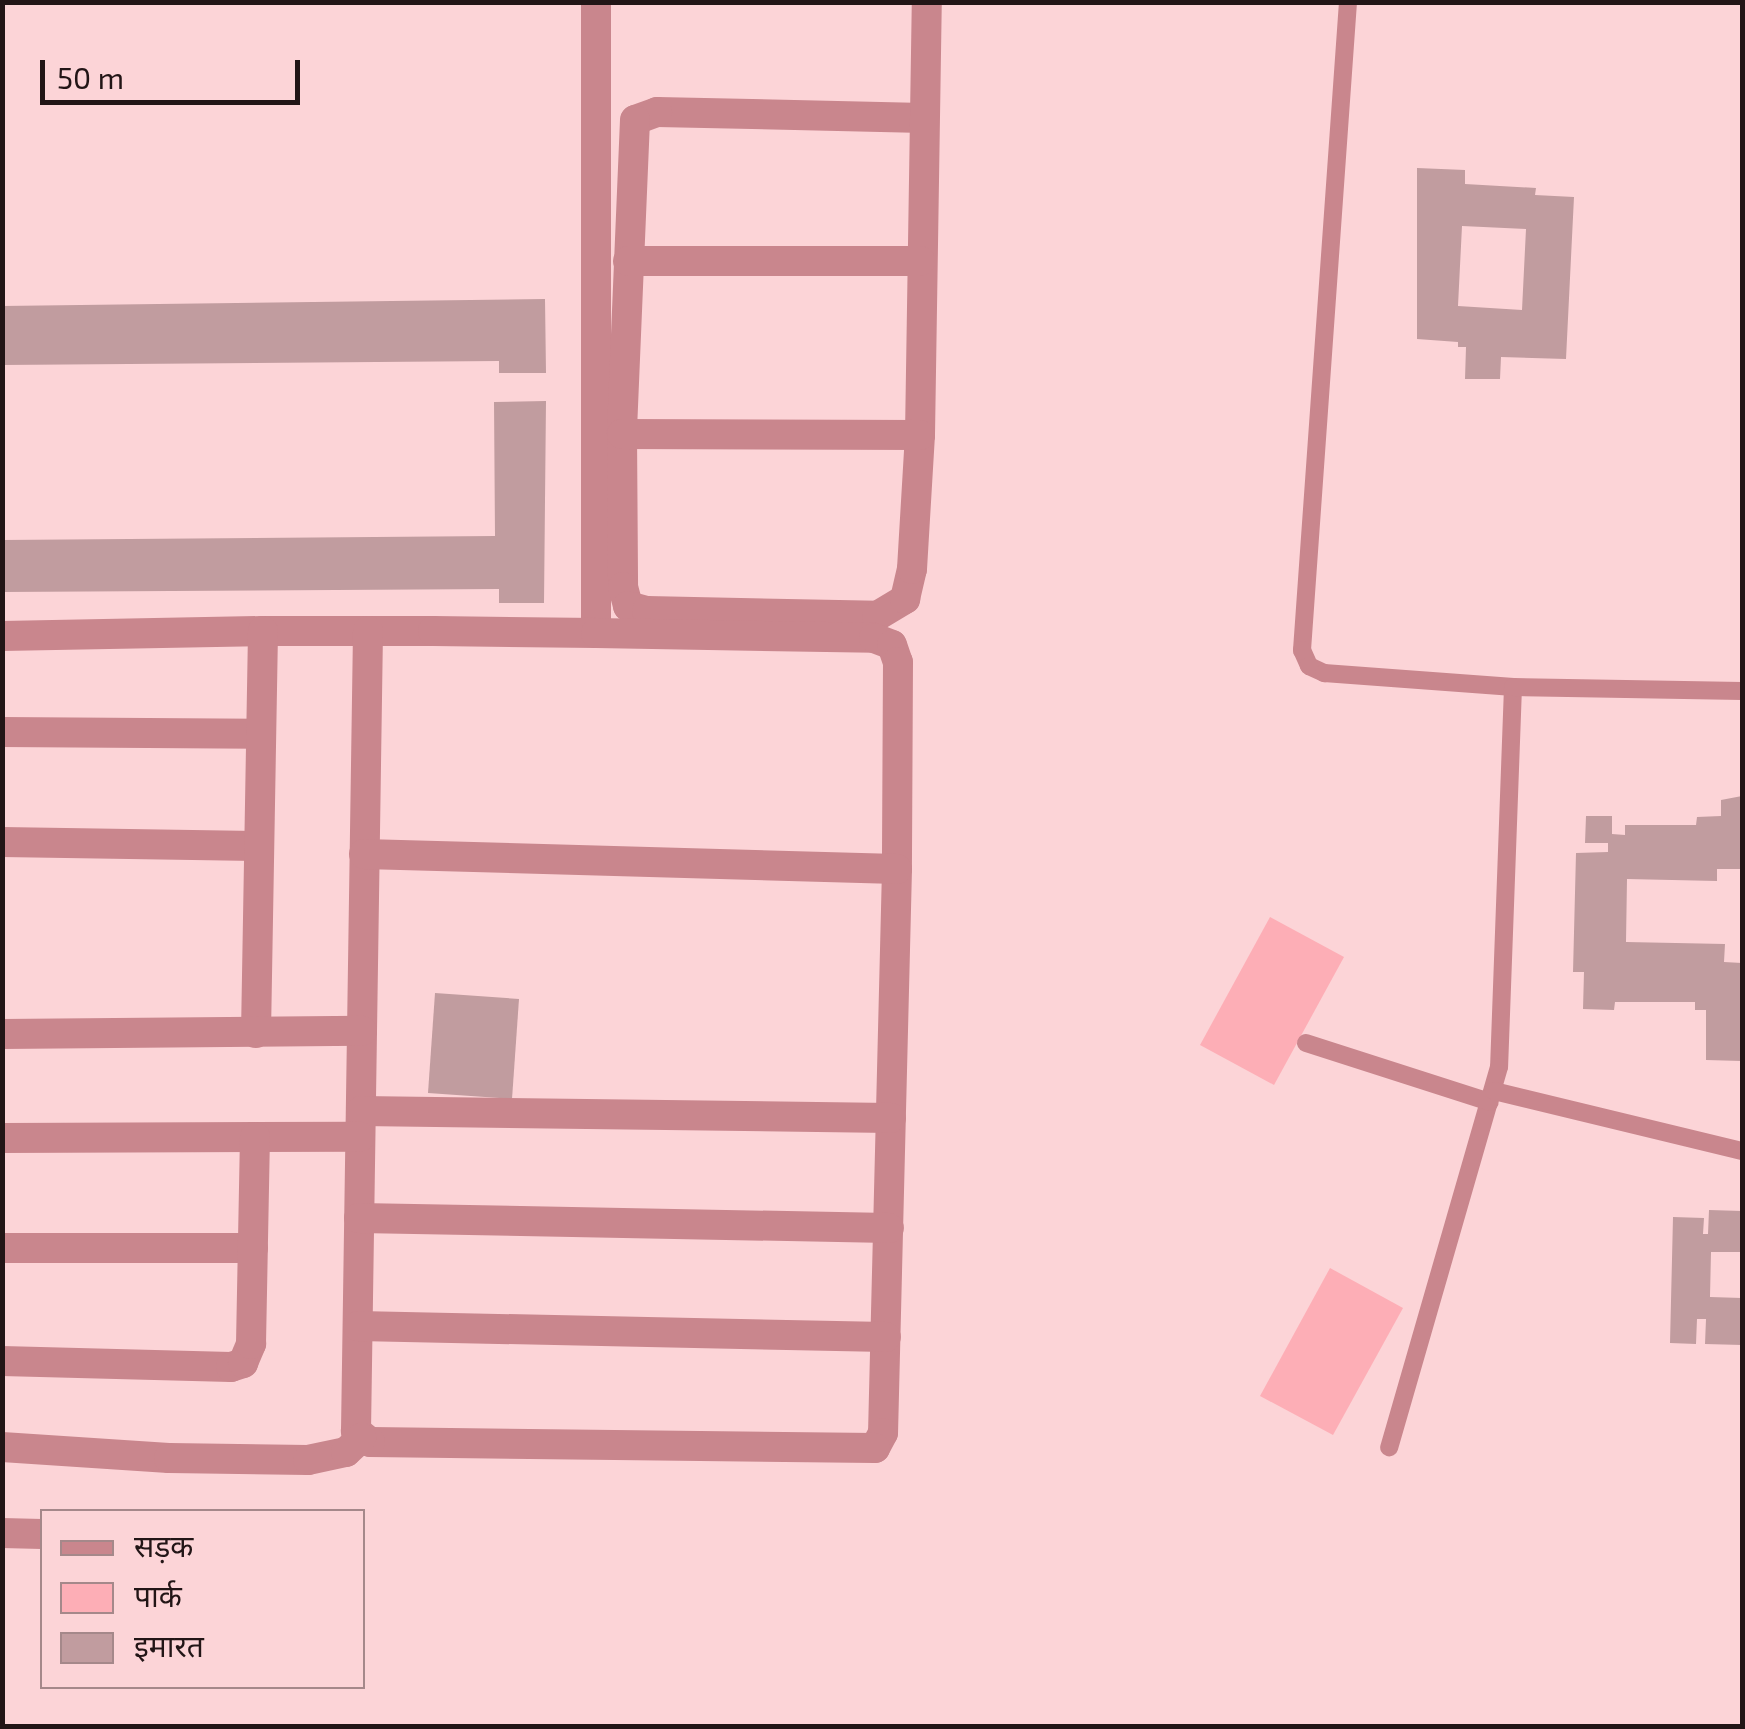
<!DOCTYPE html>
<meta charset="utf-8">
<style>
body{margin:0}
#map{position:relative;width:1745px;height:1729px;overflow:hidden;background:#fcd4d7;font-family:"Exo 2","Noto Sans Devanagari",sans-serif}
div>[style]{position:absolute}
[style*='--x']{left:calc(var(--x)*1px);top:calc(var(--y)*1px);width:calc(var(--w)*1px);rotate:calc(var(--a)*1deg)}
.green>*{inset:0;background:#fdaeb6}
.building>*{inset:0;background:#c19c9f}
.lane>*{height:18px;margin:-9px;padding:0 9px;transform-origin:9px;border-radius:9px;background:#c9868d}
.street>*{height:30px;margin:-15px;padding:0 15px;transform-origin:15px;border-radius:15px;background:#c9868d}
span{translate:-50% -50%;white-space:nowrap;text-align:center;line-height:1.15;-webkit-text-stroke:8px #fcd4d7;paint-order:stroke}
.frame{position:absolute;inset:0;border:5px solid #221516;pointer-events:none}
.legend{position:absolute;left:40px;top:1509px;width:325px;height:180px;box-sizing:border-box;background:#fcd4d7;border:2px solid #a5888a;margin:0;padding:12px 18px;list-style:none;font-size:30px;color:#221516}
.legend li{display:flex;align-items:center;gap:20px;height:50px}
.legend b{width:50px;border:2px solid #a5888a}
.scale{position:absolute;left:40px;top:60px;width:260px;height:45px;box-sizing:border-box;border:5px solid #221516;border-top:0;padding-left:12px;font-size:30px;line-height:35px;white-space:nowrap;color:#221516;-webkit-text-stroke:8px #fcd4d7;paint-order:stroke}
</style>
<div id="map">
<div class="green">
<i style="clip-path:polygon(1270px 917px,1344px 957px,1274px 1085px,1200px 1045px)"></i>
<i style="clip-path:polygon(1330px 1268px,1403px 1308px,1333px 1435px,1260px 1396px)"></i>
</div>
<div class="building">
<i style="clip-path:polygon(evenodd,1417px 168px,1465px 170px,1465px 184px,1536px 188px,1535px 195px,1574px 197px,1566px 359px,1501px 357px,1500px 379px,1465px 379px,1466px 347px,1458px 347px,1458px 342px,1417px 339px,1417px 168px,1462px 226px,1526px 229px,1522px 310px,1458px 306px,1462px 226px)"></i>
<i style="clip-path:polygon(545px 299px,546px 373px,499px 373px,499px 361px,2px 365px,2px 306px)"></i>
<i style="clip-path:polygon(546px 401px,544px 603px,499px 603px,499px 589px,2px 592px,2px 540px,495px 536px,494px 402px)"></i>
<i style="clip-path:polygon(1742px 796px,1742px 869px,1717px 869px,1717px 881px,1627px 879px,1626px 942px,1725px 944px,1724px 962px,1742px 963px,1742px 1061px,1706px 1060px,1706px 1010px,1695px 1010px,1695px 1002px,1615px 1002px,1614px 1010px,1583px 1009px,1584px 972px,1573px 972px,1576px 853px,1608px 852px,1608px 843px,1585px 843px,1586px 816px,1612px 816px,1612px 834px,1625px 835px,1625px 825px,1696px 825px,1697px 817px,1721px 816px,1721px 800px)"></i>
<i style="clip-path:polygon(435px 993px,519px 999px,512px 1099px,428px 1093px)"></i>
<i style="clip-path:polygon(1709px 1210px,1742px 1211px,1742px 1252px,1711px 1252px,1710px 1297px,1742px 1298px,1742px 1345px,1705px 1344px,1706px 1319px,1697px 1319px,1696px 1344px,1670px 1343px,1673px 1217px,1704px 1218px,1703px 1234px,1708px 1234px)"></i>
</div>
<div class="lane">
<i style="--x:1348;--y:2;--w:650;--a:94.06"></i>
<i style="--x:1302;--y:650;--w:17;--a:66"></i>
<i style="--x:1309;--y:666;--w:17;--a:25"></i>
<i style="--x:1324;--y:673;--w:190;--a:4.2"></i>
<i style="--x:1513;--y:687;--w:380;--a:92.1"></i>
<i style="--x:1499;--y:1067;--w:396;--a:106.1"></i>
<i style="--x:1513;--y:687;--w:229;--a:1"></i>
<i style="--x:1306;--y:1043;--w:193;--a:17.8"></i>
<i style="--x:1494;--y:1091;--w:255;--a:13.6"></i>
</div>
<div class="street">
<i style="--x:596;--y:2;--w:631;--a:90"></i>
<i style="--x:924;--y:118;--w:267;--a:-178.7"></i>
<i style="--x:657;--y:112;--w:23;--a:160"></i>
<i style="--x:635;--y:120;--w:314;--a:92.4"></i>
<i style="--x:622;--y:434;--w:153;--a:89.6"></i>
<i style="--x:623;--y:587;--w:20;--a:75"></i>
<i style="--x:628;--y:606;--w:20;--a:15"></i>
<i style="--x:647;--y:611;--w:230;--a:1.2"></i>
<i style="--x:877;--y:616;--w:33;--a:-31"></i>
<i style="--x:905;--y:599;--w:31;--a:-77"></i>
<i style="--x:912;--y:569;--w:134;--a:-86.6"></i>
<i style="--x:920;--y:435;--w:433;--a:-89.1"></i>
<i style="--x:628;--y:261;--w:292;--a:0"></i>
<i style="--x:622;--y:434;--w:298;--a:0.2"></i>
<i style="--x:2;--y:636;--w:261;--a:-1.1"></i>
<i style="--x:263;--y:631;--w:170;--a:0"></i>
<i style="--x:433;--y:631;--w:163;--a:0.7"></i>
<i style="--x:596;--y:633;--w:278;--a:1"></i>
<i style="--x:874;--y:638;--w:19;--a:21"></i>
<i style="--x:892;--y:645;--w:18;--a:71"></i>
<i style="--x:898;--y:662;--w:207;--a:90.3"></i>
<i style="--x:897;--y:869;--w:564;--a:91.42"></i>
<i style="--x:883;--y:1433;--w:17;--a:118"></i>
<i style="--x:875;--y:1448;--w:505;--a:-179.32"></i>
<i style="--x:370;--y:1442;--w:18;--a:-142"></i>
<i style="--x:356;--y:1431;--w:800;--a:-89.14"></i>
<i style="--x:2;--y:732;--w:259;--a:0.4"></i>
<i style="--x:2;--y:842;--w:257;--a:0.9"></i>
<i style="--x:364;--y:854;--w:533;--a:1.61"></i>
<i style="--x:256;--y:1033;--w:402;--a:-89"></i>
<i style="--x:2;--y:1034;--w:360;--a:-0.5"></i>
<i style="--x:361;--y:1111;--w:530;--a:0.76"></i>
<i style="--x:2;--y:1138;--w:358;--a:-0.2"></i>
<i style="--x:359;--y:1218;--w:530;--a:1.08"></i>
<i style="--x:2;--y:1248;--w:251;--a:0"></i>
<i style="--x:358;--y:1326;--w:528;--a:1.19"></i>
<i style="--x:2;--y:1361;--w:229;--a:1.5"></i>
<i style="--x:231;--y:1367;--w:13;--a:-18"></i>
<i style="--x:243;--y:1363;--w:21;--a:-67"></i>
<i style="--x:251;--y:1344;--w:207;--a:-88.9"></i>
<i style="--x:2;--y:1447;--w:167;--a:3.8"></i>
<i style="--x:169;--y:1458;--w:139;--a:0.8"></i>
<i style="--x:308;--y:1460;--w:39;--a:-12"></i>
<i style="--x:346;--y:1452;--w:21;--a:-43"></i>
<i style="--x:2;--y:1533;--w:40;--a:1.4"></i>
</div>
<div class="frame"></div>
<ul class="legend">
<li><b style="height:12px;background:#c9868d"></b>सड़क</li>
<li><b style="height:28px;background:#fdaeb6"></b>पार्क</li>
<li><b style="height:28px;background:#c19c9f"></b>इमारत</li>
</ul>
<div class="scale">50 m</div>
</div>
